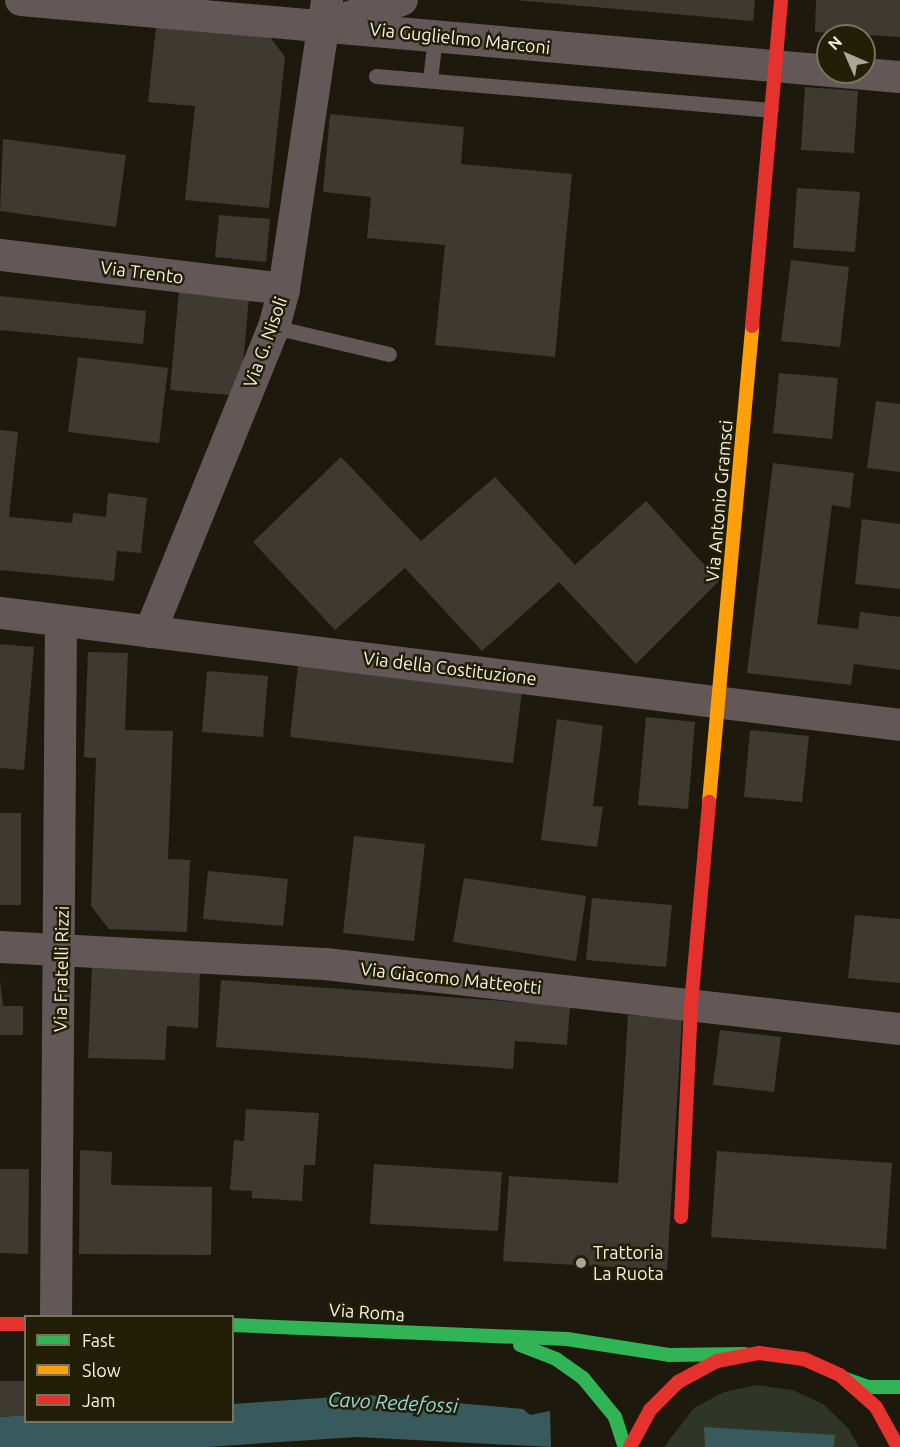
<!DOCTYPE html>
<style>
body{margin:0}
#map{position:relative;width:900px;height:1447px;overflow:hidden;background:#1d1a0d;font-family:Ubuntu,sans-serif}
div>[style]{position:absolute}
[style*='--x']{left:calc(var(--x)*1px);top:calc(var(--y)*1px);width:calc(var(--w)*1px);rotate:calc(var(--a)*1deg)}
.green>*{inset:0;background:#303627}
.water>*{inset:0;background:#385a5d}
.building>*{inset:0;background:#3f3a31}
.lane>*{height:15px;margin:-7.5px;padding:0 7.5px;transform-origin:7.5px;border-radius:7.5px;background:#635758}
.street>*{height:32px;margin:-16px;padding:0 16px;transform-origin:16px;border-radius:16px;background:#635758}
.fast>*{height:14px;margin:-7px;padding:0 7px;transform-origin:7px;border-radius:7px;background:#30b455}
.slow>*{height:14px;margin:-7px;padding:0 7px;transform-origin:7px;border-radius:7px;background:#ff9f0a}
.jam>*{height:14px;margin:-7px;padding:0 7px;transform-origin:7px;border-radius:7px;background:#e5322d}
.dots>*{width:16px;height:16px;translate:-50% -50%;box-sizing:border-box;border:3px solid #231f07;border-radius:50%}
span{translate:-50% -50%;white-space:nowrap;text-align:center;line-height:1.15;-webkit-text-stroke:5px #231f07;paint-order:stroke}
.street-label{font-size:18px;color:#f3f1e2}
.poi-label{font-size:18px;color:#f3f1e2}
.left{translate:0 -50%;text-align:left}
.water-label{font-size:20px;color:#8fd7e1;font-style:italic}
.legend{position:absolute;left:24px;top:1315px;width:210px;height:108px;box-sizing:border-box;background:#231f07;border:2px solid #76735f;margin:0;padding:8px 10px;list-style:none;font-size:18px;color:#f3f1e2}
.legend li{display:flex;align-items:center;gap:12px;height:30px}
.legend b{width:30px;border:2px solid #76735f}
.north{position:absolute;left:816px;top:24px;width:60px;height:60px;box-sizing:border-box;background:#231f07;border:2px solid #76735f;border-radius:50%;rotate:315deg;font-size:16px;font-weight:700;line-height:24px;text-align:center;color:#f3f1e2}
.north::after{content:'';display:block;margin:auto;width:21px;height:27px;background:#a8a697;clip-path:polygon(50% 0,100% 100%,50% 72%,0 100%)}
</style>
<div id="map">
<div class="green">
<i style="clip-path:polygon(757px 1385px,792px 1390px,823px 1404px,848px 1428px,859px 1447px,664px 1447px,694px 1408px,724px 1392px)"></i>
</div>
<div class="water">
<i style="clip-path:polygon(366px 1395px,523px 1409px,530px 1415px,550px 1411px,551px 1447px,357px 1437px,207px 1447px,0 1447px,0 1417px,25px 1415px,26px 1422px,232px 1422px,233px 1404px)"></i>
<i style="clip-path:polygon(704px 1427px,835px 1435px,834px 1447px,705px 1447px)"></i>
</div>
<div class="building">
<i style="clip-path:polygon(515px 0,755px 0,753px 21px)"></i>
<i style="clip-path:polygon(816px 0,900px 0,900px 37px,815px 32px)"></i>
<i style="clip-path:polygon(157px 18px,264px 29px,285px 57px,269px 208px,185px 200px,195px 106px,148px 102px)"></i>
<i style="clip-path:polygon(805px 87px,858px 91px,854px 153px,801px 150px)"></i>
<i style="clip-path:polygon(330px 114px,464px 127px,461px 164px,572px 174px,555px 357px,435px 345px,445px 245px,367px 238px,371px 197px,323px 192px)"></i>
<i style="clip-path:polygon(3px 139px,126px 155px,116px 227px,0 211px)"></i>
<i style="clip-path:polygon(797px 188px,860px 192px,855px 252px,793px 248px)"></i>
<i style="clip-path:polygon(219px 215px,270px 219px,266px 262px,215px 257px)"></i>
<i style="clip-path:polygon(791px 260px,849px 267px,840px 347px,781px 341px)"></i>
<i style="clip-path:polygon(179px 291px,249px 298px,240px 396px,170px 390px)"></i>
<i style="clip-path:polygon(0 296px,146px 311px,143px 344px,0 330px)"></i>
<i style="clip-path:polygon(78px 357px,168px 368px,159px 443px,68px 432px)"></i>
<i style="clip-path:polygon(779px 373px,838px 378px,832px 439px,773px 433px)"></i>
<i style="clip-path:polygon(876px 401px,900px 404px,900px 472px,867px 468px)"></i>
<i style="clip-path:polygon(0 430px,18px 432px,9px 517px,72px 523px,73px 513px,106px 517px,108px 493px,147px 498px,141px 553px,117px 551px,114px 581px,0 570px)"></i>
<i style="clip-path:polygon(341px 457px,421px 541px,495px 477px,575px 565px,646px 501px,719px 581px,636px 664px,559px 582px,482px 651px,405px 568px,335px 630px,253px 542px)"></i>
<i style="clip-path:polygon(773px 463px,854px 473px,850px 508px,832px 505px,817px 624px,858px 629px,860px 612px,900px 617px,900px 670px,854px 664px,851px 685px,747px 673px)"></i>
<i style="clip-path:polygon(862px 519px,900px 524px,900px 589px,855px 584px)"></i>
<i style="clip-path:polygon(0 644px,34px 647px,24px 770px,0 768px)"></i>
<i style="clip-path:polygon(88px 652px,128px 653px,125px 730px,173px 731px,168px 859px,190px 860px,187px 932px,109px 929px,91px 906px,96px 758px,84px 757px)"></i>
<i style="clip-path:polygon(298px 665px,522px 691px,513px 763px,290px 737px)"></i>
<i style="clip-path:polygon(207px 671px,268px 676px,263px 737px,202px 732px)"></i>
<i style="clip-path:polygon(646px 717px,695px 722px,688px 809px,638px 805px)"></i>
<i style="clip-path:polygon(557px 719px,603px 726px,593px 806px,603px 807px,597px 847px,541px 840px)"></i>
<i style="clip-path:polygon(750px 730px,809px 736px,802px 802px,744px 797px)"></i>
<i style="clip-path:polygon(0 813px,21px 813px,21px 905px,0 905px)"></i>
<i style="clip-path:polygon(354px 836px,425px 844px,414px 941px,343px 933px)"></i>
<i style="clip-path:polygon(208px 871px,288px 879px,283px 926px,203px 919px)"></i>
<i style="clip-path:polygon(464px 878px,586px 896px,576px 961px,453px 942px)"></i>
<i style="clip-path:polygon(592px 898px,672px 905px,666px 967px,586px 960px)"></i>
<i style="clip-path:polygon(855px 915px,900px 919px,900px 983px,848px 978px)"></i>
<i style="clip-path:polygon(92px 968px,200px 972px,198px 1028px,167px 1026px,165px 1060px,88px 1058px)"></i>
<i style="clip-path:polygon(221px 980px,570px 1006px,567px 1045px,515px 1041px,513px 1069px,216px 1047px)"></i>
<i style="clip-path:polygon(0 981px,3px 1006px,23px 1006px,23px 1035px,0 1035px)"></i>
<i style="clip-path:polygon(628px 1015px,682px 1018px,667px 1270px,503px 1261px,509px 1176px,618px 1183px)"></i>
<i style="clip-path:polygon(720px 1030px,781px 1037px,774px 1092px,713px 1085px)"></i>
<i style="clip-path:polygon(246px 1109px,319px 1113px,315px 1165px,304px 1165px,302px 1201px,252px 1198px,252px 1191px,230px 1190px,234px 1140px,244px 1141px)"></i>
<i style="clip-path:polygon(80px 1150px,112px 1152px,111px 1185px,212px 1187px,211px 1255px,79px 1254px)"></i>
<i style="clip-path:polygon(717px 1151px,892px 1163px,886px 1249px,711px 1237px)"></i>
<i style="clip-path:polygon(374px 1164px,502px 1172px,498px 1231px,370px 1224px)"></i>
<i style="clip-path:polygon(0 1169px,29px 1169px,28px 1254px,0 1253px)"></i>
<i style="clip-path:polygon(0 1381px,26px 1381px,26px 1415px,0 1417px)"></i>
</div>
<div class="lane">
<i style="--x:376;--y:76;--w:396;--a:4.9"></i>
<i style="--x:430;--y:80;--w:44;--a:-83.5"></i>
<i style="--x:274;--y:327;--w:118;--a:13.2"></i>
</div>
<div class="street">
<i style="--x:21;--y:0;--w:882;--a:5.01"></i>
<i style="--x:340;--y:20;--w:65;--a:-17.9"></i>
<i style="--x:0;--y:255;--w:286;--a:6.8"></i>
<i style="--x:0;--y:613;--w:907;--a:7.09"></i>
<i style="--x:150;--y:632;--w:329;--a:-67.9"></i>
<i style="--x:274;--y:327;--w:39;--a:-75"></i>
<i style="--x:284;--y:289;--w:292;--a:-81.5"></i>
<i style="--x:0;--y:947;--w:325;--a:3"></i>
<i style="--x:325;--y:964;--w:579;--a:6.45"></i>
<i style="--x:56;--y:1316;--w:695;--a:-89.59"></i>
</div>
<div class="fast">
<i style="--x:232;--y:1325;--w:335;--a:2.4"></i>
<i style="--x:567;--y:1339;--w:103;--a:8.9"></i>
<i style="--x:669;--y:1355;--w:76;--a:-0.8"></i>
<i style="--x:520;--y:1345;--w:39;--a:21"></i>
<i style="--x:556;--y:1359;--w:33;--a:35"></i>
<i style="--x:583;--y:1378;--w:50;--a:50.6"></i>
<i style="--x:615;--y:1417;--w:32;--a:72"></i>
<i style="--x:846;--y:1379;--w:23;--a:20"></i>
<i style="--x:868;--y:1387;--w:32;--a:0"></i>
</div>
<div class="slow">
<i style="--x:709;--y:802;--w:478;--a:-84.8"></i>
</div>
<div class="jam">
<i style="--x:752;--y:326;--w:327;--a:-84.9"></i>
<i style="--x:681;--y:1217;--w:212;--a:-87.3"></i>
<i style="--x:691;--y:1005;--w:204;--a:-84.9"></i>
<i style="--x:0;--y:1324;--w:26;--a:0"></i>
<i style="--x:630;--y:1447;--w:42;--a:-61.6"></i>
<i style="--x:650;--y:1410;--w:40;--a:-45"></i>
<i style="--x:678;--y:1382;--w:44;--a:-28.3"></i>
<i style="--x:717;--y:1361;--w:43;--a:-10.8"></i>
<i style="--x:759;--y:1353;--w:45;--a:7.6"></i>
<i style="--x:804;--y:1359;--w:39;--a:24"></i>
<i style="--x:840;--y:1375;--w:48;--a:41.6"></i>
<i style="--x:876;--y:1407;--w:46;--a:61.2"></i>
</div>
<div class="dots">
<i style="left:581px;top:1263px;background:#a8a697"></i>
</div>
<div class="street-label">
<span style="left:460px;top:38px;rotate:6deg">Via Guglielmo Marconi</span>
<span style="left:142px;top:272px;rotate:7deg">Via Trento</span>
<span style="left:265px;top:342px;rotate:-70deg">Via G. Nisoli</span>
<span style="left:719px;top:501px;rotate:-85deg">Via Antonio Gramsci</span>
<span style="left:450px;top:668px;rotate:7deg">Via della Costituzione</span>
<span style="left:61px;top:969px;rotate:-89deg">Via Fratelli Rizzi</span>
<span style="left:451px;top:978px;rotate:6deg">Via Giacomo Matteotti</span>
<span style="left:367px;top:1312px;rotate:4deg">Via Roma</span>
</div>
<div class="poi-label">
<span class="left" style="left:593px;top:1263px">Trattoria<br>La Ruota</span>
</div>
<div class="water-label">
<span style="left:393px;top:1402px;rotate:3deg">Cavo Redefossi</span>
</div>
<ul class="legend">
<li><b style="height:8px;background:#30b455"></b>Fast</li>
<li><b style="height:8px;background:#ff9f0a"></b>Slow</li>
<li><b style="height:8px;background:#e5322d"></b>Jam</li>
</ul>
<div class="north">N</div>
</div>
